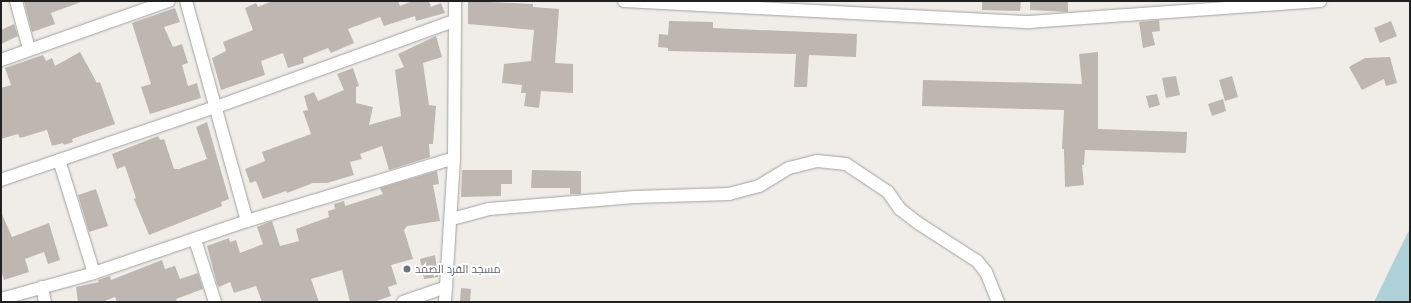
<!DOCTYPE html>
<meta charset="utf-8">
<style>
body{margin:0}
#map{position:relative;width:1411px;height:303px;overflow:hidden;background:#f0ede8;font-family:Arial,Cairo,sans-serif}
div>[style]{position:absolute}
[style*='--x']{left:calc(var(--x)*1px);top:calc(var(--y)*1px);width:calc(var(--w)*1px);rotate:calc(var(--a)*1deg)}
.water>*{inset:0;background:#aed0d8}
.building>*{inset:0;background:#bdb6b1}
.roads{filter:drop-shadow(0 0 1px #a1a1a1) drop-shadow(0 0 1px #a1a1a1)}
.street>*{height:12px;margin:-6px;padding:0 6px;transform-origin:6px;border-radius:6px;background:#fff}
.dots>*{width:11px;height:11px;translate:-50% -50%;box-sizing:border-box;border:2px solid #fff;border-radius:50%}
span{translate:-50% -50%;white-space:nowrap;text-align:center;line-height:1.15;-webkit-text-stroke:3.5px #fff;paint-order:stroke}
.worship-label{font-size:11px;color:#5b616d}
.left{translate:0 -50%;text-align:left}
.frame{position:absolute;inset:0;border:2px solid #202020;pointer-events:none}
</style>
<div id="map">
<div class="water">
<i style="clip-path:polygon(1410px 228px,1410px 302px,1374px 302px)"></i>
</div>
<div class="building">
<i style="clip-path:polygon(24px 1px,81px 1px,81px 2px,51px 13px,55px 24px,32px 32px)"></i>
<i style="clip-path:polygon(272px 1px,398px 1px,400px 6px,412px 1px,429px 1px,431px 7px,441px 3px,445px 13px,416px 21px,415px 16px,384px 26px,380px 17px,348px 29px,354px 43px,331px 53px,328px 48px,303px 58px,304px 63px,288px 68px,283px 53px,261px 61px,265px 75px,221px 90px,212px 58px,226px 51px,223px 42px,253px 30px,245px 8px,256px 3px,258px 7px)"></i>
<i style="clip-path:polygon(468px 1px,533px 4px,533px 7px,559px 9px,555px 63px,573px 64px,573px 93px,541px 91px,539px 108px,524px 106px,526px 93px,521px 93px,522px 85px,502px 83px,504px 64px,531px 61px,534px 30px,468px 24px)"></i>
<i style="clip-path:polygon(982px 1px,1021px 1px,1020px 11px,982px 10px)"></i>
<i style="clip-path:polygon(1030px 1px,1068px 1px,1068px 12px,1030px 10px)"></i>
<i style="clip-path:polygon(175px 8px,180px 22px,164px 27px,173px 47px,182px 44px,188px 63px,182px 65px,188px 86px,197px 83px,201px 98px,150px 114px,141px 87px,151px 84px,132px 23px)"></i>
<i style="clip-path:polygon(1159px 20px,1160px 31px,1152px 32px,1155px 45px,1143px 48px,1139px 22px)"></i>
<i style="clip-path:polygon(669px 21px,713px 22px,713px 28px,857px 34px,856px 57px,809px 55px,807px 87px,794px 87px,796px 54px,668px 51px,668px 48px,658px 47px,659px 34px,668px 35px)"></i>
<i style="clip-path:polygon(1391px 21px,1397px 36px,1380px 43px,1374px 28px)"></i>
<i style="clip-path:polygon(14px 24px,18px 36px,1px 44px,1px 30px)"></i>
<i style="clip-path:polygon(436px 36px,442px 57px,423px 63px,429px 105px,436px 106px,433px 144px,429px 144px,430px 157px,389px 170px,382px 146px,360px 154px,362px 159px,350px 162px,354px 175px,327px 183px,313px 183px,287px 193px,286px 191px,263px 199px,256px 181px,250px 183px,245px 169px,265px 161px,262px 152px,311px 134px,303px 111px,308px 110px,304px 96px,314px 92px,318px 101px,344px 90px,337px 74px,353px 68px,359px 86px,356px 87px,356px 103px,373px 107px,369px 125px,401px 116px,395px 70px,404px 67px,398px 54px)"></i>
<i style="clip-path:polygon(80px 52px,97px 83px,100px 82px,115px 124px,72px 139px,73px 142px,64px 145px,63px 143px,52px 146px,47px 130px,20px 138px,18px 134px,1px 139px,1px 88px,11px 85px,5px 68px,43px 55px,46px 61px,52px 58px,55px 66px)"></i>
<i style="clip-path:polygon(1098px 52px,1098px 129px,1187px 132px,1186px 153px,1085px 150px,1084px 165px,1082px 165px,1084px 185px,1065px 187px,1064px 149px,1062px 149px,1064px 110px,922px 106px,923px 80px,1082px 84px,1079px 54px)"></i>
<i style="clip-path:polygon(1390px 57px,1397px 83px,1386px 86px,1384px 79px,1362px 90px,1349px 67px,1365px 58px)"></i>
<i style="clip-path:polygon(1176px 76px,1180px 95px,1166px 98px,1162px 78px)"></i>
<i style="clip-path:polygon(1232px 76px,1238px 97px,1225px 101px,1219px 80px)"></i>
<i style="clip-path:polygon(1157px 94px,1160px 105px,1149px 108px,1146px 96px)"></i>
<i style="clip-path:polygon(1223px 99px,1226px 111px,1212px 116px,1208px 104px)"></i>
<i style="clip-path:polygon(207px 122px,229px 199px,221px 202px,222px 206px,149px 235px,134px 199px,136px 198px,125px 166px,117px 169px,112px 154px,158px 136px,160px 140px,164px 139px,174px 169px,179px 169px,207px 159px,196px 127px)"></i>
<i style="clip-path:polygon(462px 170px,512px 170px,512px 184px,501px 184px,501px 196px,461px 197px)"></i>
<i style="clip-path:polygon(532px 170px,581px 171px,581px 194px,570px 194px,570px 188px,531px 188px)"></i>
<i style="clip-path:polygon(437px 171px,439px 184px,433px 185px,440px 221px,407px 226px,404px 230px,413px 259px,391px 265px,397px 284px,388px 287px,391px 296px,373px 302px,350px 302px,342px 270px,311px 279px,319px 302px,262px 302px,256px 286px,234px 293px,230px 282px,219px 287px,217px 284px,207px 246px,229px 238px,230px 242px,236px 240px,240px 253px,263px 244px,257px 227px,272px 221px,280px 246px,299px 241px,296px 229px,329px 217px,328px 211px,335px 209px,334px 204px,344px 201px,345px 206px,383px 194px,380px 188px)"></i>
<i style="clip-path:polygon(96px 189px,108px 226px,89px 232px,78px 195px)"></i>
<i style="clip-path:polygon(1px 212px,12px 237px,49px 223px,60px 260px,48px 264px,44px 252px,25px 259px,29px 272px,4px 280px,1px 270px)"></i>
<i style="clip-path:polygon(435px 255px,438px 277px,424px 279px,420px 259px)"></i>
<i style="clip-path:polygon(162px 260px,165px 269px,175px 266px,180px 279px,198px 273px,203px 289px,176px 299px,177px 302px,117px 302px,115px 297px,102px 302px,78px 302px,76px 287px,99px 282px,98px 280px,110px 276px,111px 280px)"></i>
<i style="clip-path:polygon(461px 288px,471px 289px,470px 302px,460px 302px)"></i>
</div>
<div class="roads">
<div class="street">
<i style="--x:16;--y:1;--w:50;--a:74.8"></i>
<i style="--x:186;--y:1;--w:228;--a:74.5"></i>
<i style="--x:624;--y:1;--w:406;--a:3"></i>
<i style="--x:1029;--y:22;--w:292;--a:-4.1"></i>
<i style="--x:1;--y:60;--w:178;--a:-19.4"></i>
<i style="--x:59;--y:160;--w:118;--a:72.8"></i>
<i style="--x:1;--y:180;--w:227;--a:-18.8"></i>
<i style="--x:216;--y:107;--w:253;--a:-19.9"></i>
<i style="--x:452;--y:219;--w:38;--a:-15"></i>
<i style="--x:489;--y:209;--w:146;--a:-4.7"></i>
<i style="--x:635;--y:197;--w:94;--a:-1.8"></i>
<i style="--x:729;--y:194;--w:31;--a:-15"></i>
<i style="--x:759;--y:186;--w:35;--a:-31"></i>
<i style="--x:789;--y:168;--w:29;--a:-14"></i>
<i style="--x:817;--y:161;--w:29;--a:6"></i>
<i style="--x:846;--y:164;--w:50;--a:33.7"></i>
<i style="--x:888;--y:192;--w:21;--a:55"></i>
<i style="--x:900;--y:209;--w:23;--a:38"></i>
<i style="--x:918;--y:223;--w:70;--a:32.8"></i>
<i style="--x:977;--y:261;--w:14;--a:51"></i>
<i style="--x:986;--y:272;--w:32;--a:68"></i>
<i style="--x:195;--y:240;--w:65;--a:72.1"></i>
<i style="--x:42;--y:287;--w:15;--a:79"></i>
<i style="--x:1;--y:299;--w:97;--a:-15.6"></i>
<i style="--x:94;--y:273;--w:162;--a:-18.8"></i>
<i style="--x:247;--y:221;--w:216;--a:-16.9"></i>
<i style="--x:403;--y:302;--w:46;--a:-19.2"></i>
<i style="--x:445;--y:302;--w:144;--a:-86.4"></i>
<i style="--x:454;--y:158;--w:157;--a:-89.6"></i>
</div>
</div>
<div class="dots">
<i style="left:407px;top:269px;background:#6b7280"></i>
</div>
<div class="worship-label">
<span class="left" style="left:415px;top:269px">مسجد الفرد الصمد</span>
</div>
<div class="frame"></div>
</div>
